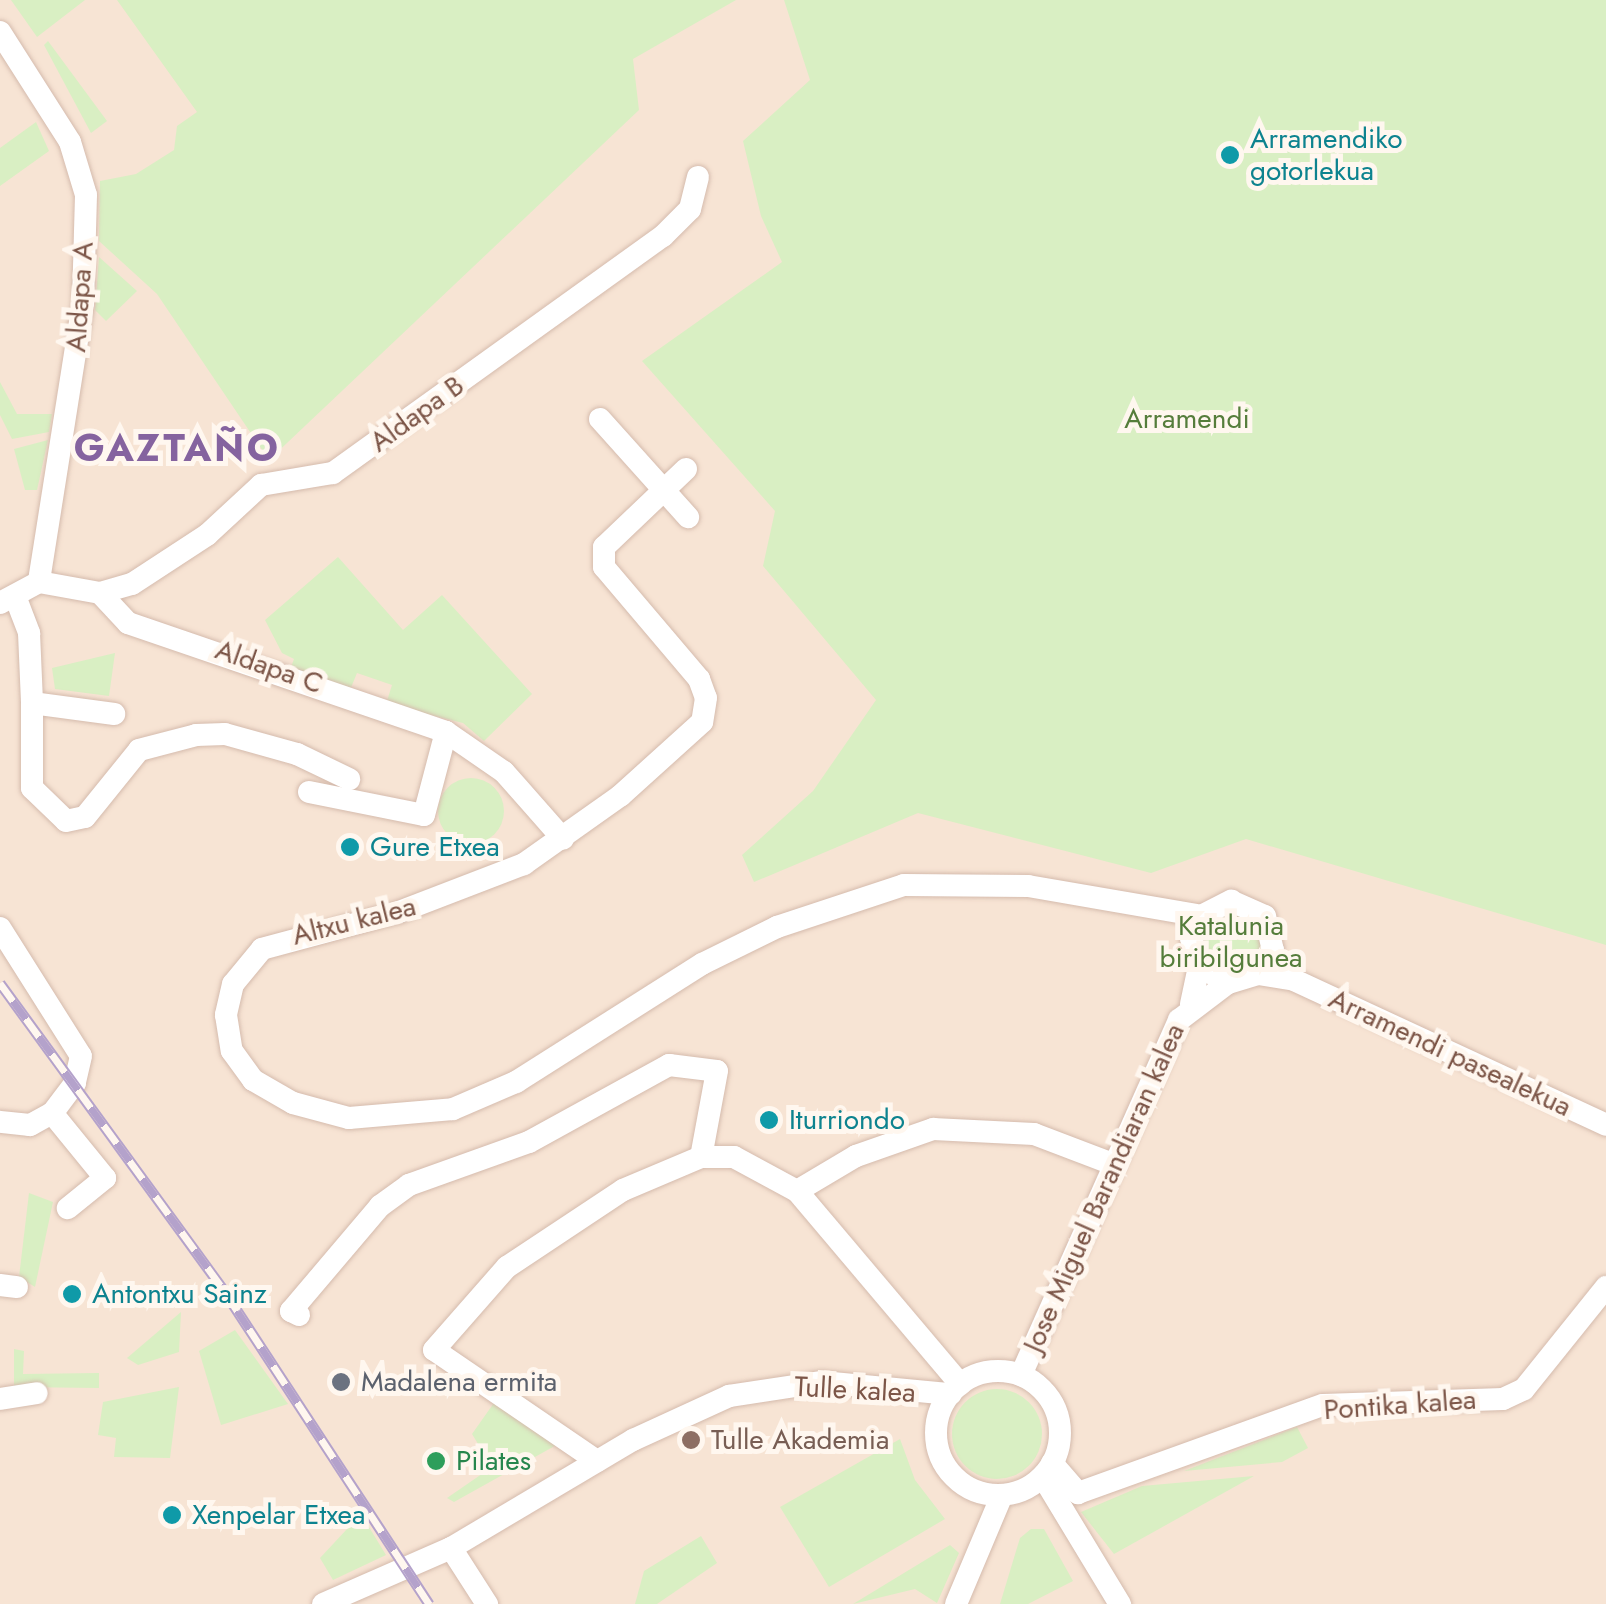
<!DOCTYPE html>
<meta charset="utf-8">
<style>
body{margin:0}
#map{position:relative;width:1606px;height:1604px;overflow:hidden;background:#fff3e7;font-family:Jost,sans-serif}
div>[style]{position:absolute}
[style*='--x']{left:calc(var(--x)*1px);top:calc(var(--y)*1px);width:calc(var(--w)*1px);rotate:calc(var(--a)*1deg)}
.residential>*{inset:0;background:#f7e4d4}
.green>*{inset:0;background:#d9efc3}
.round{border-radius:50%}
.roads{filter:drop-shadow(0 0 2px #d5bbad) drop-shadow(0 0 2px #d5bbad)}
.minor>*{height:22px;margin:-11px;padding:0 11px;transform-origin:11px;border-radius:11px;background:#fff}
.minor>.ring{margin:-11px;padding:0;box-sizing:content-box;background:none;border:22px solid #fff;border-radius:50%}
.rail>*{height:11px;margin-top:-5.5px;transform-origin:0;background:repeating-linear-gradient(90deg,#fff7ef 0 22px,#b4a2cb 0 44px);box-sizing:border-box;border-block:2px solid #b4a2cb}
.dots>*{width:28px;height:28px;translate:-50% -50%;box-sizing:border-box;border:5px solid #fff7ef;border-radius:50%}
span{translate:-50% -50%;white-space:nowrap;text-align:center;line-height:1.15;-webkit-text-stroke:10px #fff7ef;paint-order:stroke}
.culture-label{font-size:28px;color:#0d838f}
.left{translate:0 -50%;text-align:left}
.street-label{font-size:28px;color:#7c5547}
.park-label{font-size:28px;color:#557d3b}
.worship-label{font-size:28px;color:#5b616d}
.education-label{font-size:28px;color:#785e54}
.leisure-label{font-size:28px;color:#27864d}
.district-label{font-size:38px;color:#85639f;font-weight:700;letter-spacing:2.5px}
</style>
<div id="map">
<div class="residential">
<i style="clip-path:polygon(0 0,1606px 0,1606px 1604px,0 1604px)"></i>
</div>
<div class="green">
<i style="clip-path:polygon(11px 0,85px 0,37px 37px)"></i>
<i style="clip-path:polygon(117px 0,736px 0,633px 59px,639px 110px,269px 460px,157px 294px,99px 241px,100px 181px,136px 174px,174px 150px,177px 126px,197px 112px)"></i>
<i style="clip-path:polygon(784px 0,1606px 0,1606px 945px,1246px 839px,1151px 873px,918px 813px,754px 882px,742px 855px,813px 791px,876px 700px,763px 566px,775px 511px,642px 361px,782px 262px,761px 216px,743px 141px,810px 80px)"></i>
<i style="clip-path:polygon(48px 41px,107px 121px,91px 133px,44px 45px)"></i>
<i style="clip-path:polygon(36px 122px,49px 151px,0 186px,0 148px)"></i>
<i style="clip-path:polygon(99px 257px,137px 291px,106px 321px,95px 310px)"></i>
<i style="clip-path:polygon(0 382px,17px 414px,52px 414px,49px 432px,12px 439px,0 415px)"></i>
<i style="clip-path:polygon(48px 440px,37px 490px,25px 490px,14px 449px)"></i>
<i style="clip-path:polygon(338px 557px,403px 630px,442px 595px,532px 694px,484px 741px,463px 723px,386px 704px,392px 685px,357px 673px,350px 690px,291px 667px,294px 659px,282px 653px,265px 620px)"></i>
<i style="clip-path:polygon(115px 653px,109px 696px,55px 689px,52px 668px)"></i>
<i class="round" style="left:438px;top:778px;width:66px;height:66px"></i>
<i style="clip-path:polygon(1225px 910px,1255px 920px,1264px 940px,1258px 961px,1230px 975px,1203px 959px,1201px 929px)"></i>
<i style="clip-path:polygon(29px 1193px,53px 1202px,35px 1287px,19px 1277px)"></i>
<i style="clip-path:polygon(181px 1312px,179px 1352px,138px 1365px,127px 1358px)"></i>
<i style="clip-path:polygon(235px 1330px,288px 1404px,221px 1425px,199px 1351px)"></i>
<i style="clip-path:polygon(14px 1349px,24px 1351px,23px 1374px,99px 1373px,99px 1388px,14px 1387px)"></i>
<i style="clip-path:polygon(179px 1387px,170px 1458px,114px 1457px,116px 1438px,98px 1435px,103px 1402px)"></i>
<i class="round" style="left:952px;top:1389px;width:90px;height:90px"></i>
<i style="clip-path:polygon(496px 1400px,560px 1443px,454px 1502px,447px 1498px,492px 1467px,472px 1434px)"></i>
<i style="clip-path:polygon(1297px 1427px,1308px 1448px,1282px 1462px,1184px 1471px)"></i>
<i style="clip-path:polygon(900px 1439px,915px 1480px,945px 1519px,829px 1587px,780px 1507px)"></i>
<i style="clip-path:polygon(1254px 1476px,1114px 1554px,1081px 1512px,1142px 1486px)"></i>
<i style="clip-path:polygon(361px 1514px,386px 1555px,333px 1580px,320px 1558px)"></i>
<i style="clip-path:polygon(1031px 1529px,1044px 1529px,1073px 1581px,1028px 1604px,1000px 1604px,1020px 1538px)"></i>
<i style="clip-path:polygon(701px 1536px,717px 1563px,657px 1604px,635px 1604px,644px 1571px)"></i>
<i style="clip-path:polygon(950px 1545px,959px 1553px,937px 1603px,915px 1589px,853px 1604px)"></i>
</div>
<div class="roads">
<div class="minor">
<i style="--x:0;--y:32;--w:130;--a:57.5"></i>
<i style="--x:70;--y:142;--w:55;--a:73.2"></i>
<i style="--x:86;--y:195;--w:108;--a:91.6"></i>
<i style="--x:83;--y:303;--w:282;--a:99"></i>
<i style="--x:600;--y:419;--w:132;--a:48.1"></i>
<i style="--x:686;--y:469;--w:113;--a:136.4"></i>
<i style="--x:604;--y:547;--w:20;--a:90"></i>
<i style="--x:604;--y:567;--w:147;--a:49.7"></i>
<i style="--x:699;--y:679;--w:20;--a:70"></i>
<i style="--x:706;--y:698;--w:24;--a:99"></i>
<i style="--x:702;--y:722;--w:110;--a:137.9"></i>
<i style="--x:620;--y:796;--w:118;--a:144.7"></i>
<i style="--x:524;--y:864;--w:134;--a:159"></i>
<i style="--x:399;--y:912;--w:142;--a:164.9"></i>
<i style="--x:262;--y:949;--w:45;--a:129.6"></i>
<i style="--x:233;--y:984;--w:32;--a:103"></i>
<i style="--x:226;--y:1015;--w:36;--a:81"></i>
<i style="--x:232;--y:1051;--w:36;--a:54"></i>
<i style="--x:253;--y:1080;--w:46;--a:29.9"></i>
<i style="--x:293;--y:1103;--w:58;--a:15"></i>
<i style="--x:349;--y:1118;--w:104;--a:-4.9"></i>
<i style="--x:453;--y:1109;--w:69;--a:-23.2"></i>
<i style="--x:516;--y:1082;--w:220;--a:-32.4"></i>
<i style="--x:702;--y:964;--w:84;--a:-26.3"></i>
<i style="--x:777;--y:927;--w:134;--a:-18.3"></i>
<i style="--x:904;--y:885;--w:124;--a:0.5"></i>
<i style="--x:1028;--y:886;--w:176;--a:9.8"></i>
<i style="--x:100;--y:593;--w:41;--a:47"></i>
<i style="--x:128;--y:623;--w:336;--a:18.9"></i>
<i style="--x:15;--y:596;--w:40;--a:69"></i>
<i style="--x:29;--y:633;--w:70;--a:87.5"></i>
<i style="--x:32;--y:703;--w:83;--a:7.6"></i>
<i style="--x:0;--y:603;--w:44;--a:-28.3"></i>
<i style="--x:39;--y:582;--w:62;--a:10.2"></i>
<i style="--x:100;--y:593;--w:33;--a:-16"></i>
<i style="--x:132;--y:584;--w:90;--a:-33.2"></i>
<i style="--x:207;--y:535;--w:74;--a:-42.8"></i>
<i style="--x:261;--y:485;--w:73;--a:-9.5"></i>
<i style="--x:333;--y:473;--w:406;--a:-35.7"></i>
<i style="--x:663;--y:236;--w:38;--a:-45"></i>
<i style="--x:690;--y:209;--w:33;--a:-76"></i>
<i style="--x:32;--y:703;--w:85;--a:90"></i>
<i style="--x:32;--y:788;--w:47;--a:44.1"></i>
<i style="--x:66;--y:821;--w:19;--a:-12"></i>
<i style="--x:85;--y:817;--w:86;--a:-51.1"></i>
<i style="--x:139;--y:750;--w:59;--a:-14.7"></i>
<i style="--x:196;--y:735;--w:29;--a:-2"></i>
<i style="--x:225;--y:734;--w:75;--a:15.5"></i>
<i style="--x:297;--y:754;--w:58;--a:25.7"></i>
<i style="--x:309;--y:792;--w:117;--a:11.3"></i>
<i style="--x:424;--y:815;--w:86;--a:-75.2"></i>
<i style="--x:446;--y:732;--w:70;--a:34.6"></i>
<i style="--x:504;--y:772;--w:89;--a:48.6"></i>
<i style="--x:0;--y:928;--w:151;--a:57.7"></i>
<i style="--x:81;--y:1056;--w:28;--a:103"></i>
<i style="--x:75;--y:1083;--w:38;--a:127"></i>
<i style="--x:52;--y:1113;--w:25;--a:151"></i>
<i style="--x:30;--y:1125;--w:30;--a:-174"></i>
<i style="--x:1258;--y:974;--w:36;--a:9"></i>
<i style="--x:1294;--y:980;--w:344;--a:24.9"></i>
<i style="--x:1191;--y:1004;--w:39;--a:-78"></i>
<i style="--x:1199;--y:966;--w:29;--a:-106"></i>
<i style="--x:1191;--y:938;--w:24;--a:-66"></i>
<i style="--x:1201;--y:916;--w:34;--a:-27"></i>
<i style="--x:1231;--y:901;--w:37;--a:24"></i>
<i style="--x:1265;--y:916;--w:35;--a:77"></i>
<i style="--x:1273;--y:950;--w:28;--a:122"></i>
<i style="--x:1258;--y:974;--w:31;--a:163"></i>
<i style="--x:1228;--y:983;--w:34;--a:-150"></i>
<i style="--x:52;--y:1113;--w:84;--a:50.8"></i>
<i style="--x:105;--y:1178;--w:48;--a:141"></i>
<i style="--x:797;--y:1191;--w:69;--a:-30.7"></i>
<i style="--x:856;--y:1156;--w:82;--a:-19.3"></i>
<i style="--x:933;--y:1129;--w:101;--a:2.8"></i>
<i style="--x:1034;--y:1134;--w:85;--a:20.8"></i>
<i style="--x:0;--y:1285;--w:17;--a:7"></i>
<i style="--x:299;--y:1315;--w:9;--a:-153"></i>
<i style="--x:291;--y:1311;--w:138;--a:-49.7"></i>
<i style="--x:380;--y:1206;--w:36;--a:-36"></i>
<i style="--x:409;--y:1185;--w:127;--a:-19.7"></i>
<i style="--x:529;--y:1142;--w:160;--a:-28.8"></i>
<i style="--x:669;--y:1065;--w:48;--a:7.1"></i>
<i style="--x:717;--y:1071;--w:87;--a:100.5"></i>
<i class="ring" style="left:936px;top:1371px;width:102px;height:102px"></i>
<i style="--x:1021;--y:1375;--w:389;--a:-66"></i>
<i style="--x:1179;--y:1020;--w:61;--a:-37.1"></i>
<i style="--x:0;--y:1399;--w:37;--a:-9"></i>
<i style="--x:597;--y:1461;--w:197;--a:-145.7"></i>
<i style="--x:434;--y:1350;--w:111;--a:-48.7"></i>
<i style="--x:507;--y:1267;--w:139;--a:-33.6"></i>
<i style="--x:623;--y:1190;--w:85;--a:-22.9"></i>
<i style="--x:701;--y:1157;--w:33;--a:0"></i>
<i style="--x:734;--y:1157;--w:72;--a:28.4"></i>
<i style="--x:797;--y:1191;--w:253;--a:49.8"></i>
<i style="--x:1052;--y:1463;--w:40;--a:49"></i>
<i style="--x:1078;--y:1493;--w:260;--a:-19.8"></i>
<i style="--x:1323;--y:1405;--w:180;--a:-1.9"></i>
<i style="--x:1503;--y:1399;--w:23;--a:-25"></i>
<i style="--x:1524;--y:1389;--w:131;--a:-51.2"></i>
<i style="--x:1043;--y:1477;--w:149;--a:58.8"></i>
<i style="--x:451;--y:1548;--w:67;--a:57.3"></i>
<i style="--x:323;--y:1604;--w:140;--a:-23.6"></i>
<i style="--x:451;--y:1548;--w:212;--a:-30.7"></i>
<i style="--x:633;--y:1440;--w:106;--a:-24.6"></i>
<i style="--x:729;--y:1396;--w:94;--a:-8.6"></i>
<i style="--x:822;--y:1382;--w:129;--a:5.4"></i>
<i style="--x:956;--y:1604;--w:118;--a:-67.1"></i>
</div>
</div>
<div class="rail">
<i style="--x:0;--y:983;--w:382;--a:53.9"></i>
<i style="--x:225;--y:1292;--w:373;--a:56.8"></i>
</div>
<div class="dots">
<i style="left:1230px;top:155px;background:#0f9aa8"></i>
<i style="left:350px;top:847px;background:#0f9aa8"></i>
<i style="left:769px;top:1120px;background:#0f9aa8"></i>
<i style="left:72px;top:1294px;background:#0f9aa8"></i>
<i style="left:341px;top:1382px;background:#6b7280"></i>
<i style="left:691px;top:1440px;background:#8d6e63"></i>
<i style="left:436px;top:1461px;background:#2e9e5b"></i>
<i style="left:172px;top:1515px;background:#0f9aa8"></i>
</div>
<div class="culture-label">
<span class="left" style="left:1250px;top:155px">Arramendiko<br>gotorlekua</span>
<span class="left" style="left:370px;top:847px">Gure Etxea</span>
<span class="left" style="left:789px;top:1120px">Iturriondo</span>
<span class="left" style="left:92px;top:1294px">Antontxu Sainz</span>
<span class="left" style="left:192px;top:1515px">Xenpelar Etxea</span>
</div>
<div class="street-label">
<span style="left:80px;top:297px;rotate:-86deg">Aldapa A</span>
<span style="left:417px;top:414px;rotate:-36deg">Aldapa B</span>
<span style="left:269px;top:667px;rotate:19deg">Aldapa C</span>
<span style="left:354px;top:921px;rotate:-14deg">Altxu kalea</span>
<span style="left:1450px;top:1053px;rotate:25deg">Arramendi pasealekua</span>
<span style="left:1104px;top:1188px;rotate:-66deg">Jose Miguel Barandiaran kalea</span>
<span style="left:855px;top:1390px;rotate:3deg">Tulle kalea</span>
<span style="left:1400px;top:1405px;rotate:-4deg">Pontika kalea</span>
</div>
<div class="park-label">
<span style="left:1187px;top:419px">Arramendi</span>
<span style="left:1231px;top:942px">Katalunia<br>biribilgunea</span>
</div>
<div class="worship-label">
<span class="left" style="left:361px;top:1382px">Madalena ermita</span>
</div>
<div class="education-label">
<span class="left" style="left:711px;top:1440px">Tulle Akademia</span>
</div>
<div class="leisure-label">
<span class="left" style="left:456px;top:1461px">Pilates</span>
</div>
<div class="district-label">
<span style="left:177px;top:448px">GAZTAÑO</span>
</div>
</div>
